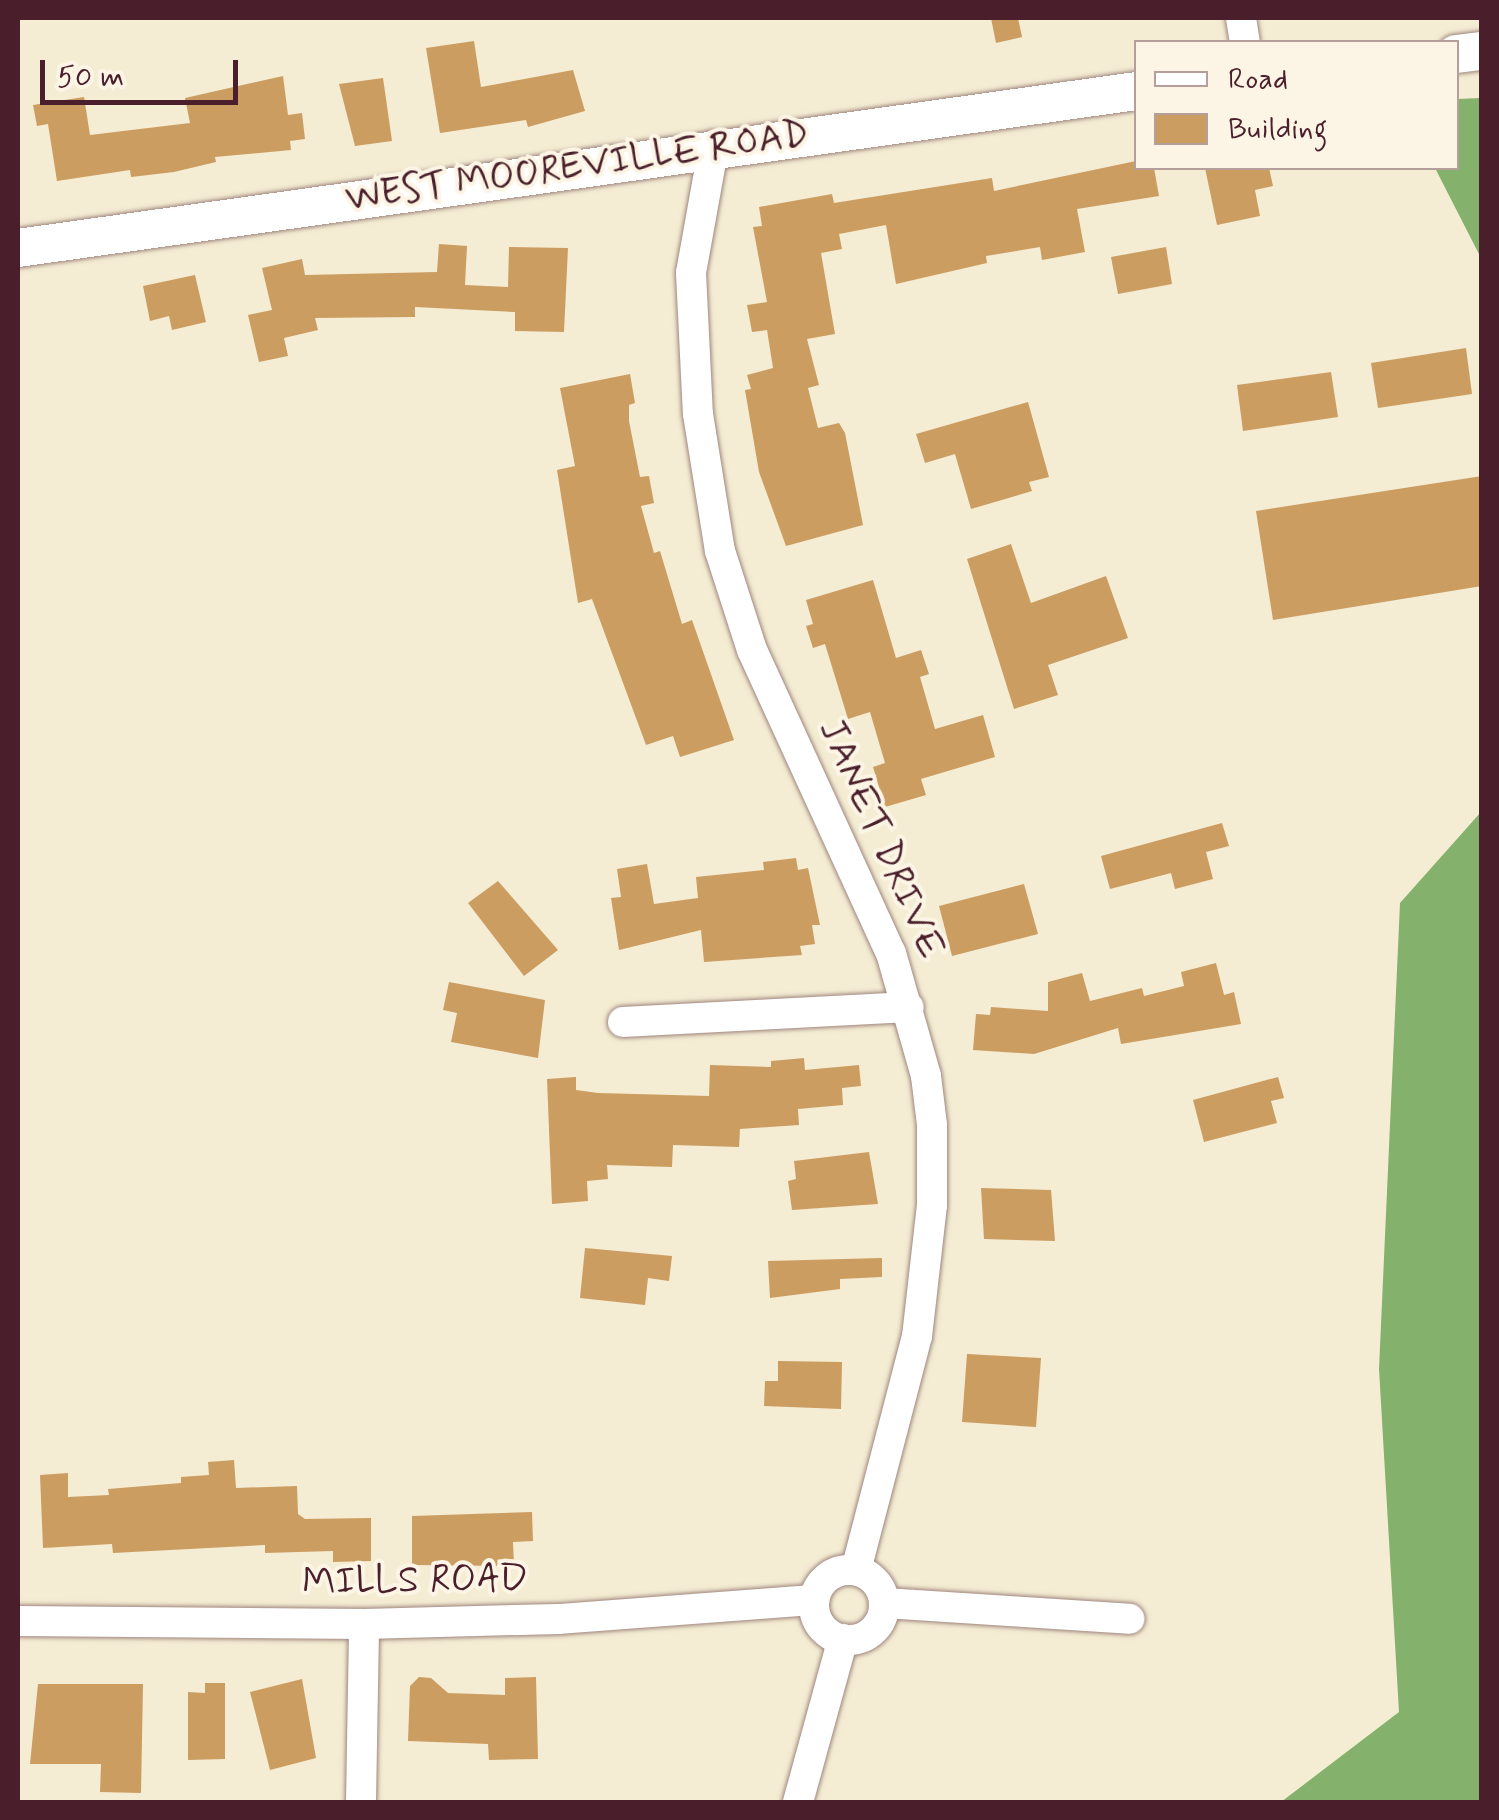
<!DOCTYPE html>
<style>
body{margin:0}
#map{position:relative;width:1499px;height:1820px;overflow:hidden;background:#f4ecd3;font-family:Mynerve,sans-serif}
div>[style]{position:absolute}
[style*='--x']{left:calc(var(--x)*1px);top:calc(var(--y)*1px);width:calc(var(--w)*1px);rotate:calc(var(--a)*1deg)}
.forest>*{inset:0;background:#84b26c}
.building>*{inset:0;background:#cc9d61}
.roads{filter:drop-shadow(0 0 2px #9f867f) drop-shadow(0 0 2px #9f867f)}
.minor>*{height:30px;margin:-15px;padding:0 15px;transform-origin:15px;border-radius:15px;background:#fff}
.minor>.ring{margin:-15px;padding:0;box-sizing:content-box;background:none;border:30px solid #fff;border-radius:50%}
.major>*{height:38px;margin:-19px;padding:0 19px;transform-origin:19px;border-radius:19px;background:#fff}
span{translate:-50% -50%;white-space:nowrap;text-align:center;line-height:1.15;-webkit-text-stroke:8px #fcf5e5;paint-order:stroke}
.street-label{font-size:38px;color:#4a1f2b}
.frame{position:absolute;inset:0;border:20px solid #4a1f2b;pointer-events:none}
.legend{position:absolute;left:1134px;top:40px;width:325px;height:130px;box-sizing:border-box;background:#fcf5e5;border:2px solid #b59f9b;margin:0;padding:12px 18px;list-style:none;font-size:30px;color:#4a1f2b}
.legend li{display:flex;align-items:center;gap:20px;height:50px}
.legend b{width:50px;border:2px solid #b59f9b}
.scale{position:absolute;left:40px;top:60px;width:198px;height:45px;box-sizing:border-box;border:5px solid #4a1f2b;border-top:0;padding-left:12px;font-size:30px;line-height:35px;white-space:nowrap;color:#4a1f2b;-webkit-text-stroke:8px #fcf5e5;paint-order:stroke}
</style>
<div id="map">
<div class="forest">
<i style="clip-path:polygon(1481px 98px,1482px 98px,1481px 258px,1435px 168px,1456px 168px,1457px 99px)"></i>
<i style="clip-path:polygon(1481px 812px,1481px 1802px,1281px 1802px,1399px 1712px,1379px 1369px,1400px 903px)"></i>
</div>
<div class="building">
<i style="clip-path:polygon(991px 18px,1018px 18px,1022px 37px,996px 43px)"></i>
<i style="clip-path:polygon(474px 41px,481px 87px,573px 70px,585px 111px,528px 127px,526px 120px,440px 133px,426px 48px)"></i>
<i style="clip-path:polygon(283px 76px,288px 115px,302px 113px,305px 139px,290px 141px,291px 150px,215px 157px,216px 162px,174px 172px,131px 177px,130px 170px,57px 181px,48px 124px,37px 126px,33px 105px,84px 97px,90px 135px,190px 123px,185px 98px)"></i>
<i style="clip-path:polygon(383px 78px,392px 141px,355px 146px,339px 84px)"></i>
<i style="clip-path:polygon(1136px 161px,1136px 168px,1154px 168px,1159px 196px,1077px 209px,1085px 252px,1042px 260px,1040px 247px,986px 256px,987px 263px,896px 284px,886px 225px,839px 234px,842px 249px,821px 253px,835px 334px,807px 339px,819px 385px,808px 388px,818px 428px,839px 423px,845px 433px,863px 525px,786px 546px,759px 472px,745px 390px,751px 389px,747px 375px,773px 368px,767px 330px,752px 332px,747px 305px,767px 302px,753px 227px,762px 226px,759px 207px,832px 194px,834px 203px,992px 178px,994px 191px)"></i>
<i style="clip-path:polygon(1205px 168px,1269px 168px,1273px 186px,1255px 190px,1260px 216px,1217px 225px)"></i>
<i style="clip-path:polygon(439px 244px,467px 246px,465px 285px,508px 287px,509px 247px,568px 248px,564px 332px,515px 331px,515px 312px,415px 307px,415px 317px,315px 318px,318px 330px,284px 338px,288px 356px,259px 362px,248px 315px,272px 310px,262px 268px,302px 259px,305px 275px,437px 272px)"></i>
<i style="clip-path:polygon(1166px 247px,1172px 284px,1118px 294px,1111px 257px)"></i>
<i style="clip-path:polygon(195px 275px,206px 322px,172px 330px,169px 316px,150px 321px,143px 286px)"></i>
<i style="clip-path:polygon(1466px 348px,1472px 394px,1378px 408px,1371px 363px)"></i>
<i style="clip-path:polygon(1331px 372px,1338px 417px,1243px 431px,1237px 385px)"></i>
<i style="clip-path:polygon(630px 374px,635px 403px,629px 405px,629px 421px,640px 477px,649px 476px,654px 503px,641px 506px,654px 553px,660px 551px,682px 624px,692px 620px,734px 740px,680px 757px,673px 736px,646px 745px,592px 599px,578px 603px,557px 470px,575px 466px,560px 388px)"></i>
<i style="clip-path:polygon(1028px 402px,1049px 477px,1029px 482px,1032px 491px,971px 509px,955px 454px,925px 463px,916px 434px)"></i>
<i style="clip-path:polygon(1482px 476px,1482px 586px,1273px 620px,1256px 511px)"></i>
<i style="clip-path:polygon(1011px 544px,1031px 603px,1106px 576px,1128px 638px,1048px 665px,1058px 695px,1014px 709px,967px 559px)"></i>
<i style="clip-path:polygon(873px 580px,896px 658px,921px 650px,929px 674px,920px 677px,935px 729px,983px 715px,995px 757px,921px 779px,926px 795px,885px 807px,873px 767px,885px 763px,870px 712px,848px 719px,825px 644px,813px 648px,806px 626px,813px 624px,806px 600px)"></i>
<i style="clip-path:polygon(1222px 823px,1229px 846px,1206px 852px,1213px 879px,1175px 889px,1171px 873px,1110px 889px,1101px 856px)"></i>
<i style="clip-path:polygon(796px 858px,798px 870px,808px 868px,820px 925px,812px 925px,815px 944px,800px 946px,802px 955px,704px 962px,701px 930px,619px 950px,611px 898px,621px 897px,617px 869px,647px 864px,654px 904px,698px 898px,696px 877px,764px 870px,763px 862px)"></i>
<i style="clip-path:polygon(498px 881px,558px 950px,524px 976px,468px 903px)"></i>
<i style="clip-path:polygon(1024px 884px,1038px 934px,952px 956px,939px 906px)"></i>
<i style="clip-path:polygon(1216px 963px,1224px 995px,1234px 992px,1241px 1024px,1121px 1044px,1118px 1028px,1034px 1054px,973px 1050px,976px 1014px,990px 1015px,991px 1007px,1048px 1011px,1048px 982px,1082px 973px,1090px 1001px,1142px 988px,1144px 996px,1184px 986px,1181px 972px)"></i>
<i style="clip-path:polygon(449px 982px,545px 1000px,538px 1058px,451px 1042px,457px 1013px,443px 1010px)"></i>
<i style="clip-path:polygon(804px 1058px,805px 1070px,859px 1065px,861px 1086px,842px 1088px,843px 1105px,798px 1109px,799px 1125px,740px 1129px,739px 1147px,673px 1145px,672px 1167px,607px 1165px,608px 1179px,587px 1181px,588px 1201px,552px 1204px,547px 1079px,576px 1077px,576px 1090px,598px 1093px,709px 1096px,710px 1065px,771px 1067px,771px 1061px)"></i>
<i style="clip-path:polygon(1278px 1077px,1284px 1098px,1271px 1101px,1277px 1123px,1204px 1142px,1193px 1100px)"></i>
<i style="clip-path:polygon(869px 1152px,878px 1204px,792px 1210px,788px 1181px,796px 1179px,794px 1161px)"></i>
<i style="clip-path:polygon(981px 1188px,1051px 1190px,1055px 1241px,984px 1239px)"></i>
<i style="clip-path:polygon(585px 1248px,672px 1256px,669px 1281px,648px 1278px,645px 1305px,580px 1298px)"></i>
<i style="clip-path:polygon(882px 1258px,882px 1277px,840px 1279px,840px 1289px,770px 1298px,768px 1261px)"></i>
<i style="clip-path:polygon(967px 1354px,1041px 1358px,1036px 1427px,962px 1422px)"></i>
<i style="clip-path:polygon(778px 1361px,842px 1362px,841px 1409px,764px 1406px,765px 1381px,778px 1381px)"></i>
<i style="clip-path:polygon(234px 1460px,236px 1488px,297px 1486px,298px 1514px,305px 1519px,371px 1518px,371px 1561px,333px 1562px,333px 1551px,265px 1553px,265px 1545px,113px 1553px,112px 1544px,43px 1548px,40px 1475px,68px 1473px,68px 1497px,109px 1495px,108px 1489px,181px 1483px,181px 1477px,209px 1475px,208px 1462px)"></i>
<i style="clip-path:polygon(532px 1512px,533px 1541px,513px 1542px,514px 1566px,412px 1565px,412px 1516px)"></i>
<i style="clip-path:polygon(419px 1677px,431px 1678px,448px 1693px,505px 1695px,505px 1678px,536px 1677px,538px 1759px,489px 1760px,488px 1744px,408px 1741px,410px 1686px)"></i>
<i style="clip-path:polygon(302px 1679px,316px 1758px,270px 1770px,250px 1692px)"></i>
<i style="clip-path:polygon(205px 1683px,225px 1683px,225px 1759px,188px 1760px,188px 1692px,205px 1693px)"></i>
<i style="clip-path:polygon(38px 1684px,143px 1684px,141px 1793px,100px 1792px,101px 1764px,30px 1764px)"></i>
</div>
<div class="roads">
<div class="minor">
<i style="--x:1241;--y:18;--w:24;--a:81"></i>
<i style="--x:714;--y:145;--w:130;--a:100.2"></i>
<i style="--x:691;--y:273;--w:141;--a:87.2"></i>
<i style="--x:698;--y:414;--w:139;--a:80.9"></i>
<i style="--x:720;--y:551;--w:104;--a:72.1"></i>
<i style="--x:752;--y:650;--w:333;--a:65.4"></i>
<i style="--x:891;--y:953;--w:128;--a:74.1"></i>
<i style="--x:926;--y:1076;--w:49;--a:83"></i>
<i style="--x:932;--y:1125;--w:80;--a:90"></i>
<i style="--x:932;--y:1205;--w:132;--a:96.5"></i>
<i style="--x:917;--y:1336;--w:242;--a:104.6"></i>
<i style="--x:623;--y:1022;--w:286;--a:-3"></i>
<i class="ring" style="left:814px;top:1570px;width:40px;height:40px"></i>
<i style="--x:884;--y:1603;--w:246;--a:3.7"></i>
<i style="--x:18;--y:1621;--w:346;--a:0.5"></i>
<i style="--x:364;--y:1624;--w:195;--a:-1.5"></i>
<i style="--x:559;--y:1619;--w:256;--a:-4.3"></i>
<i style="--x:361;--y:1802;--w:178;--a:-89"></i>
<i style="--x:798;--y:1802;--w:169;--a:-74.6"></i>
</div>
<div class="major">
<i style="--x:1456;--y:54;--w:26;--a:-7"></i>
<i style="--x:18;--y:248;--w:1129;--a:-7.99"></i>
</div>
</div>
<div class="street-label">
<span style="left:577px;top:167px;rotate:-8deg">WEST MOOREVILLE ROAD</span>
<span style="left:881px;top:839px;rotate:66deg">JANET DRIVE</span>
<span style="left:415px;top:1581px;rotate:-1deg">MILLS ROAD</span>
</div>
<div class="frame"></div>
<ul class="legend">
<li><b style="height:12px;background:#fff"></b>Road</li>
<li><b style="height:28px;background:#cc9d61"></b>Building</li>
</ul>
<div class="scale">50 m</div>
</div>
